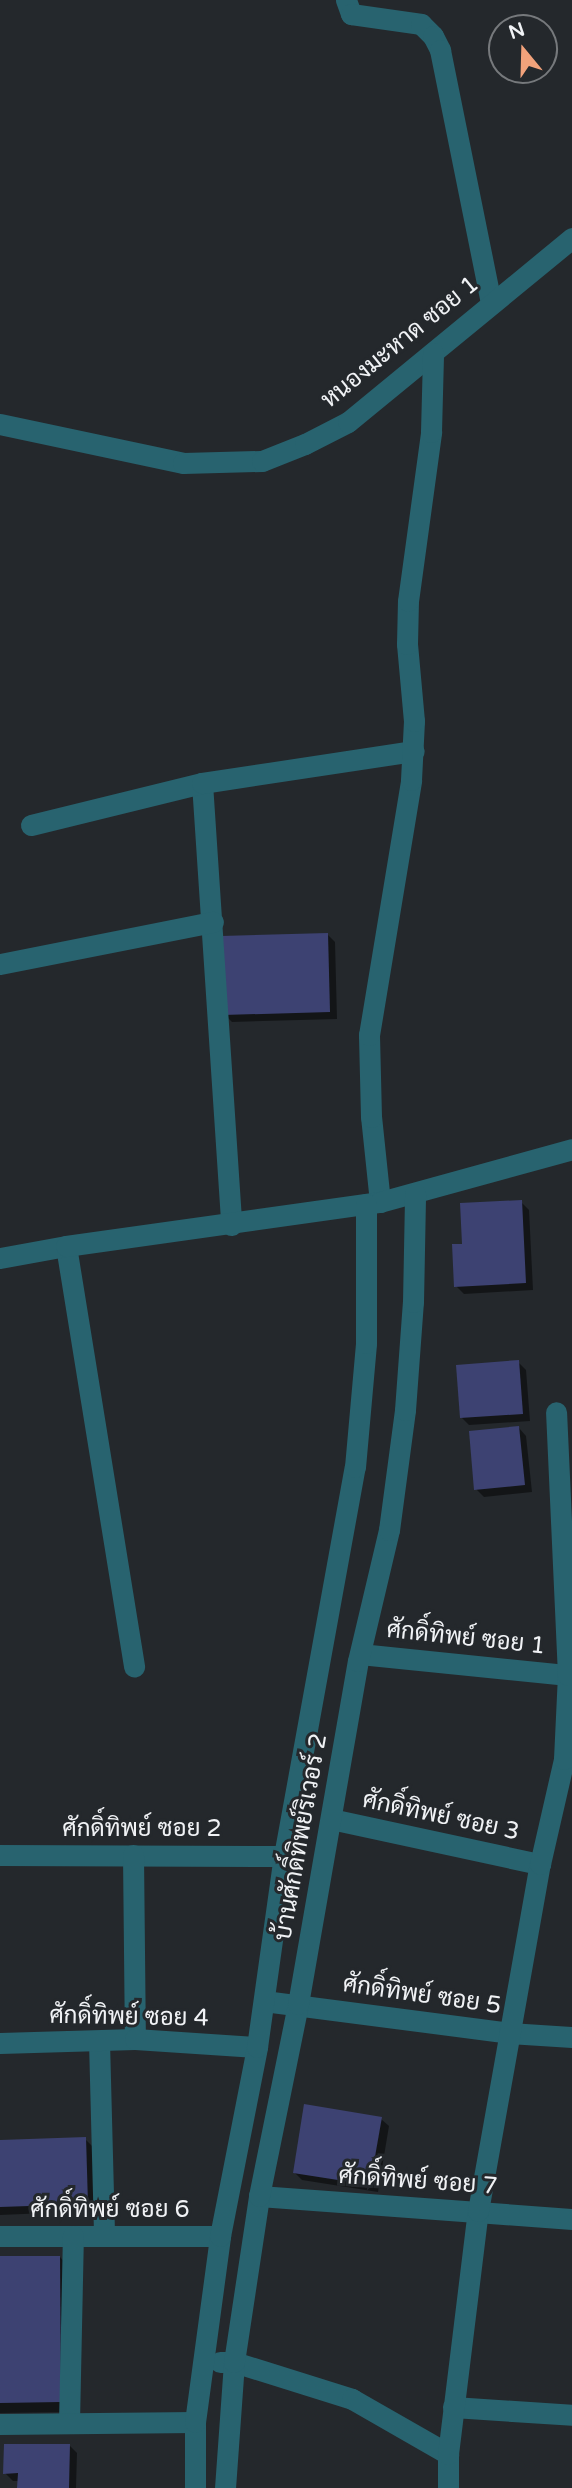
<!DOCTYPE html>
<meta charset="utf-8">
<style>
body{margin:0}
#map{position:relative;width:572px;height:2488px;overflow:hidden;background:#24282c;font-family:"Varela Round",Sarabun,sans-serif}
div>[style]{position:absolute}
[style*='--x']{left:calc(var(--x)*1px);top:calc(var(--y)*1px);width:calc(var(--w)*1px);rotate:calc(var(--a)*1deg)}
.shadow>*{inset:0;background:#0007}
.building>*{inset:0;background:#3d4272}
.minor>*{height:21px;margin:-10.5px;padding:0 10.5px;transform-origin:10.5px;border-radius:10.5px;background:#28636f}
span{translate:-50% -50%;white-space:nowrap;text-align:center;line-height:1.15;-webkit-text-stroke:6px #24282c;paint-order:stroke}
.street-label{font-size:24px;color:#f0f2f5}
.north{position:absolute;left:488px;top:14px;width:70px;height:70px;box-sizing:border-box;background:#24282c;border:2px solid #76797c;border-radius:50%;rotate:341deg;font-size:19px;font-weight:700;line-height:28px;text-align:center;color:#f0f2f5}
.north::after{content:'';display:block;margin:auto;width:24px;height:32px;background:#f1a27b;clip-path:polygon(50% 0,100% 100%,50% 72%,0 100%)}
</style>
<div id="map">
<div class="shadow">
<i style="clip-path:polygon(327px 934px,335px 942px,337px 1019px,232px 1022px,224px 1014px)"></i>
<i style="clip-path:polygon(521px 1202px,529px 1210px,533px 1290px,464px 1294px,456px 1286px,464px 1245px)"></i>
<i style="clip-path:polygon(518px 1362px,526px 1370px,530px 1421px,469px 1425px,462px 1418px)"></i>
<i style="clip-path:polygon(519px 1428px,526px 1436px,532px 1492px,484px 1497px,476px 1489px)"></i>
<i style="clip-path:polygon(381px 2119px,389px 2126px,378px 2192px,302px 2180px,294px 2172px)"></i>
<i style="clip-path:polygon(85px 2139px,93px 2147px,95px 2211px,0 2215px,0 2142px)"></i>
<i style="clip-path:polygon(60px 2257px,67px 2265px,71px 2412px,0 2413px,0 2258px)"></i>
<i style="clip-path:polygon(69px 2445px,77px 2453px,76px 2488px,19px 2488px,19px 2481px,13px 2481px,5px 2473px)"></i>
</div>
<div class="building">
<i style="clip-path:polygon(328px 933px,330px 1012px,223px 1015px,221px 936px)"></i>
<i style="clip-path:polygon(522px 1200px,526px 1283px,454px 1287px,452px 1244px,462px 1244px,460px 1203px)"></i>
<i style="clip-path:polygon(519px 1360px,523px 1414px,460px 1418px,456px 1365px)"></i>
<i style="clip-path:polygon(519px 1426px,525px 1485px,474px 1490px,469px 1431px)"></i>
<i style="clip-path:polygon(304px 2104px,382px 2117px,370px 2185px,293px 2173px)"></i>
<i style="clip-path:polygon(86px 2137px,88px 2204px,0 2207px,0 2140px)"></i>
<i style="clip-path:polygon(0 2256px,60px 2256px,61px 2402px,0 2403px)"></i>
<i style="clip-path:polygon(4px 2444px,70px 2444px,69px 2488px,17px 2488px,18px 2473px,3px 2474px)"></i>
</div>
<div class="minor">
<i style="--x:346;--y:0;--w:15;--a:70"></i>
<i style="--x:351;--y:14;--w:71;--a:8.1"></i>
<i style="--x:421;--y:24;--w:17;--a:45"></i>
<i style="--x:433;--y:36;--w:16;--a:63"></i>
<i style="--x:440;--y:50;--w:258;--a:78.6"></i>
<i style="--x:0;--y:424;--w:187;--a:12"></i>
<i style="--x:183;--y:463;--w:79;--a:-1.5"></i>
<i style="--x:262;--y:461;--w:46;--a:-21.6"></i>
<i style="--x:305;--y:444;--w:48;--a:-27.1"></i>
<i style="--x:348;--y:422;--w:290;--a:-39.4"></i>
<i style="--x:202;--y:783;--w:443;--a:86.2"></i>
<i style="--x:31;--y:825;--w:176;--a:-13.8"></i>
<i style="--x:202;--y:783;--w:214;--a:-8.6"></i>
<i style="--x:0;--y:964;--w:217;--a:-11.2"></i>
<i style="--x:380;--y:1202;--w:85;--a:-96"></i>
<i style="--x:371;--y:1117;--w:82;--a:-91.4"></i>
<i style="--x:369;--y:1035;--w:258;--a:-80.6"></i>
<i style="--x:411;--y:780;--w:59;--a:-87.1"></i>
<i style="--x:414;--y:721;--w:77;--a:-95.2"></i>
<i style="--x:407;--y:644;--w:43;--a:-88.7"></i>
<i style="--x:408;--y:601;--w:171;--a:-82.2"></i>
<i style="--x:431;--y:432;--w:79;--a:-88.5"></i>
<i style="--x:66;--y:1246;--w:426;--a:80.8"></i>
<i style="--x:0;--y:1258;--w:67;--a:-10.3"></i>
<i style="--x:66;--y:1246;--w:317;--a:-8"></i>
<i style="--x:380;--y:1202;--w:199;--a:-15.4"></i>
<i style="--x:360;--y:1654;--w:209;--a:5.8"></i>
<i style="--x:331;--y:1819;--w:214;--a:12.2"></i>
<i style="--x:0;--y:1855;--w:284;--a:0.2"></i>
<i style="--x:133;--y:1855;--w:184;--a:89.4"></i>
<i style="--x:264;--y:2001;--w:247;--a:7.4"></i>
<i style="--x:509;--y:2033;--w:63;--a:3.6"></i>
<i style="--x:99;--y:2041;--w:195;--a:88.5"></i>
<i style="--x:0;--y:2043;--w:135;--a:-1.7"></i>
<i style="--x:135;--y:2039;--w:122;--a:3.8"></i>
<i style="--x:259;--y:2196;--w:314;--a:4.2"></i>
<i style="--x:0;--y:2236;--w:220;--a:0"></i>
<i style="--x:220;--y:2362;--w:14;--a:0"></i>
<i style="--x:234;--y:2362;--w:124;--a:17.4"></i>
<i style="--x:352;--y:2399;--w:111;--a:29.8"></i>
<i style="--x:453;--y:2407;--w:119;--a:3.8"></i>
<i style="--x:69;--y:2423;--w:187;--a:-88.8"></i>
<i style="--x:0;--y:2424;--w:195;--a:-0.6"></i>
<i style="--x:195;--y:2488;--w:66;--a:-90"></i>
<i style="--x:195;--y:2422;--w:188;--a:-82.3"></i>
<i style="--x:220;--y:2236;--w:193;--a:-78.9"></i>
<i style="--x:257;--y:2047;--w:193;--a:-82"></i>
<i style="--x:284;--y:1856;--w:395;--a:-79.7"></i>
<i style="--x:355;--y:1467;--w:124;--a:-84.9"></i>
<i style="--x:366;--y:1343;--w:139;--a:-90"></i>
<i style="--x:225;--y:2488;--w:126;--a:-85.9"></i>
<i style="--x:234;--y:2362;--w:168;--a:-81.4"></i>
<i style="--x:259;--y:2196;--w:196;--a:-78.5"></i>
<i style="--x:298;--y:2004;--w:348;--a:-80.1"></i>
<i style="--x:358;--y:1661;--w:135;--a:-76.7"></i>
<i style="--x:389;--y:1530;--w:121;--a:-82.4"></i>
<i style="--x:405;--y:1410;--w:108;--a:-85.8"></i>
<i style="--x:413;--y:1302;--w:108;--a:-88.9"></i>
<i style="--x:448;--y:2488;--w:34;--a:-90"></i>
<i style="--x:448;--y:2454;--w:245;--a:-83"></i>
<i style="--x:478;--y:2211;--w:352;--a:-79.9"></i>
<i style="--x:540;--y:1864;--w:108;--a:-77.1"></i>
<i style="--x:564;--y:1759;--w:84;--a:-87.3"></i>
<i style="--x:568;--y:1675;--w:263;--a:-92.6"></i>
</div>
<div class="street-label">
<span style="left:400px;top:342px;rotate:-39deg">หนองมะหาด ซอย 1</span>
<span style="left:466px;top:1638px;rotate:6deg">ศักดิ์ทิพย์ ซอย 1</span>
<span style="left:441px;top:1816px;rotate:12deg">ศักดิ์ทิพย์ ซอย 3</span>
<span style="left:142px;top:1829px">ศักดิ์ทิพย์ ซอย 2</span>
<span style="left:301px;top:1837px;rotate:-80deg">บ้านศักดิ์ทิพย์ริเวอร์ 2</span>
<span style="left:422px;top:1995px;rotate:8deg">ศักดิ์ทิพย์ ซอย 5</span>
<span style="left:129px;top:2017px;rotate:1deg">ศักดิ์ทิพย์ ซอย 4</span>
<span style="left:418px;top:2181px;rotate:4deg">ศักดิ์ทิพย์ ซอย 7</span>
<span style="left:110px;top:2210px">ศักดิ์ทิพย์ ซอย 6</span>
</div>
<div class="north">N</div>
</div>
